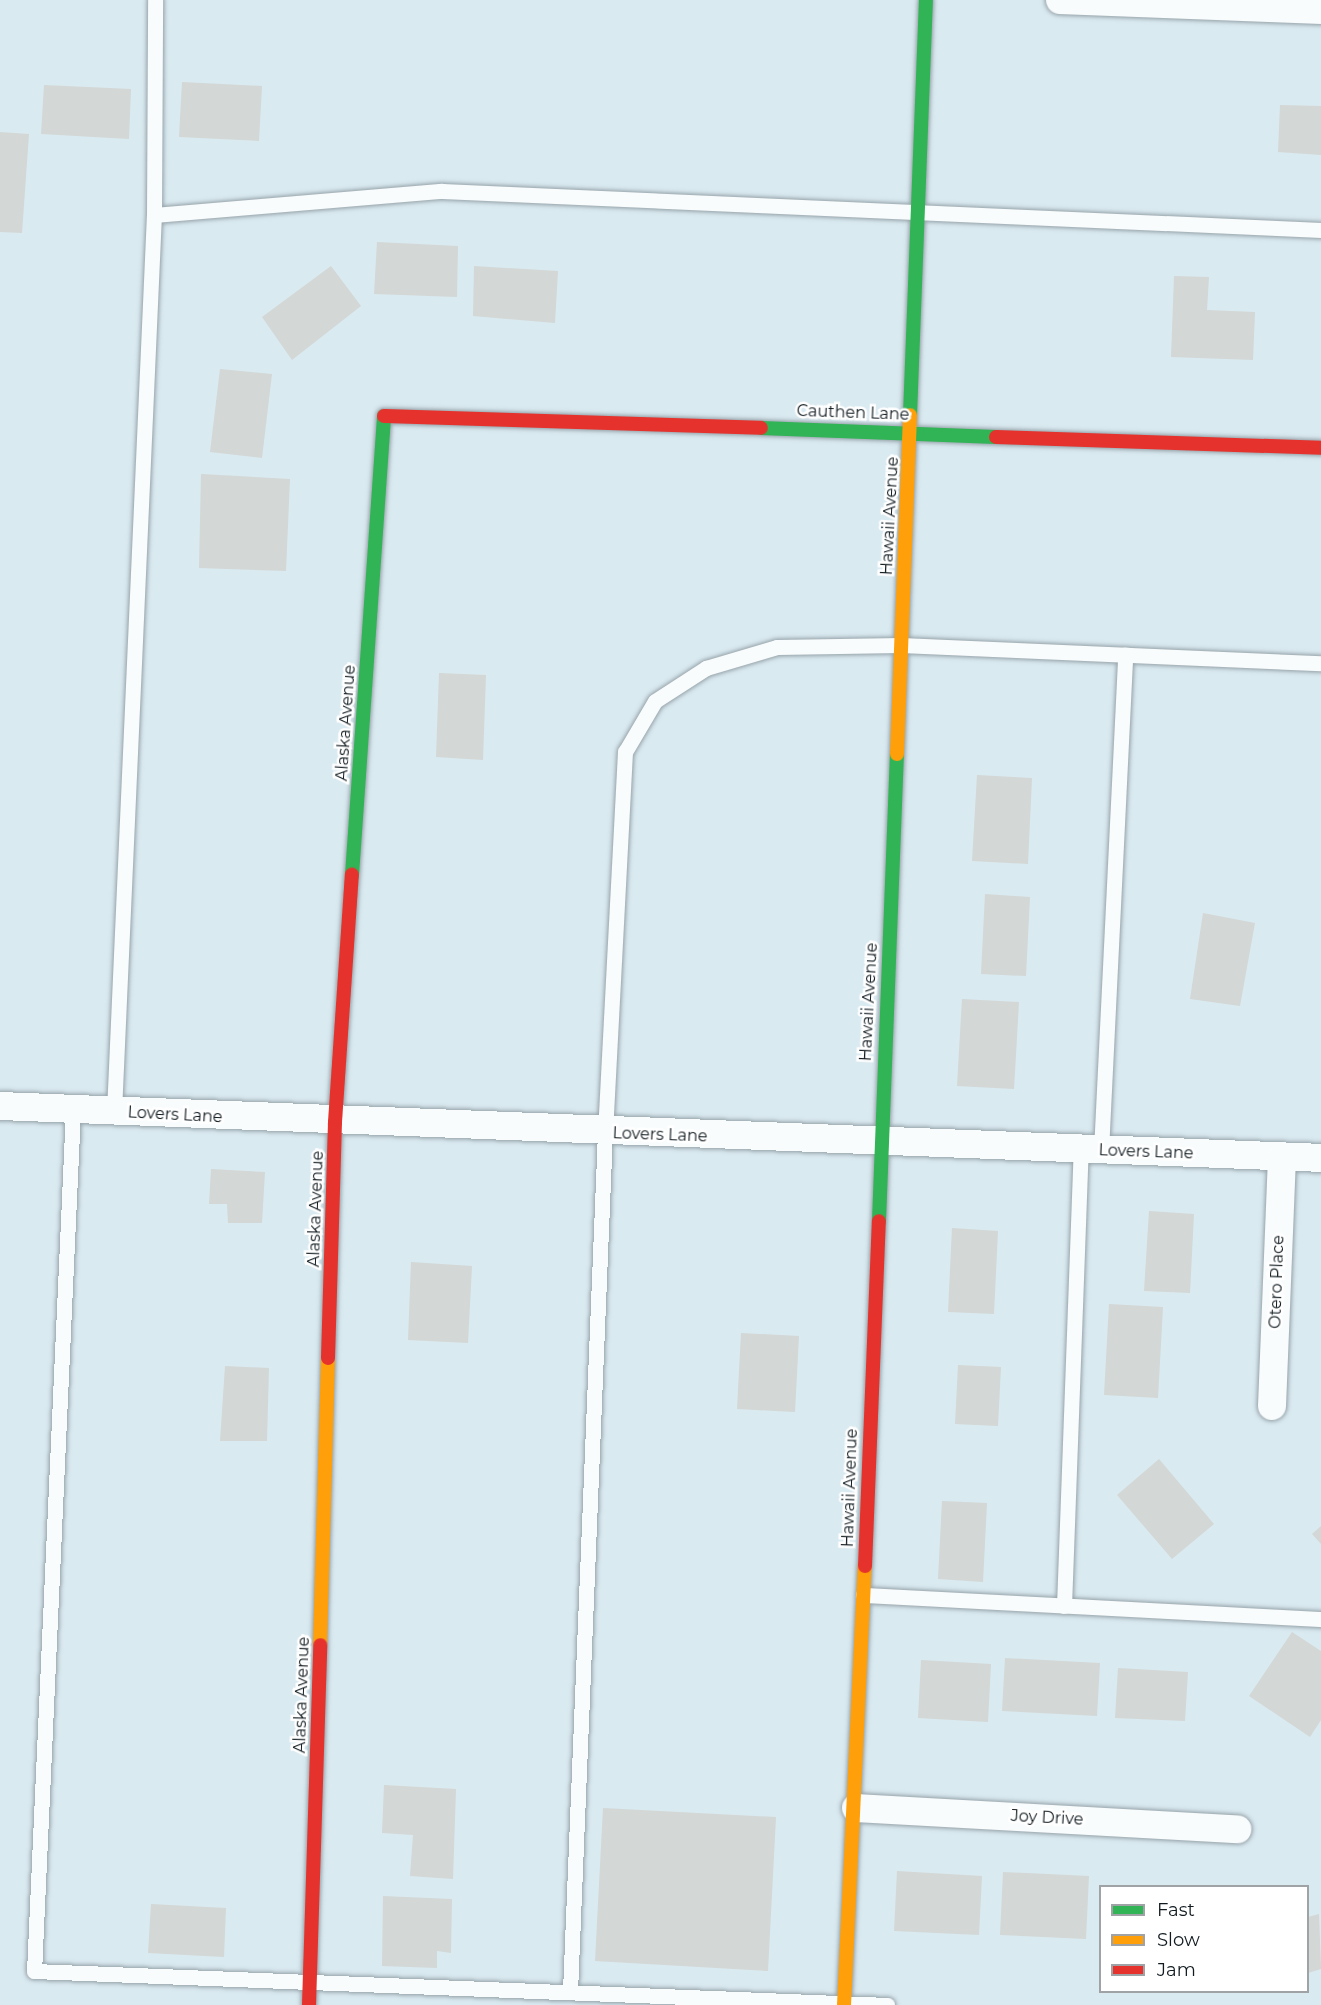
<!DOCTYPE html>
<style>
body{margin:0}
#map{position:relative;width:1321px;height:2005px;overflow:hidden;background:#daeaf1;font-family:Montserrat,sans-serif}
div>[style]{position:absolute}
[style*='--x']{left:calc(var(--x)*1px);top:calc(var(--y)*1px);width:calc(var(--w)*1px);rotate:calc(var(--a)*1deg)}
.building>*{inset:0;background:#d3d7d5}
.roads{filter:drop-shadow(0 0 2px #97a4aa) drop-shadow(0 0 2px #97a4aa)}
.lane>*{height:15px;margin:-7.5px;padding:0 7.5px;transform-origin:7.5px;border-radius:7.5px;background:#f9fcfd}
.street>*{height:28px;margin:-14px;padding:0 14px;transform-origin:14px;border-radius:14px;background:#f9fcfd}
.fast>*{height:14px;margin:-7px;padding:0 7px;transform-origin:7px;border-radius:7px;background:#30b455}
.slow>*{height:14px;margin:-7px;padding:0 7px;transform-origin:7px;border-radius:7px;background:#ff9f0a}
.jam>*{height:14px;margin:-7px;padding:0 7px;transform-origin:7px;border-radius:7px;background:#e5322d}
span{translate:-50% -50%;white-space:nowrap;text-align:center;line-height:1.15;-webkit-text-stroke:5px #fff;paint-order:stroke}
.street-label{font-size:16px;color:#101a1f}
.legend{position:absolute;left:1099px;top:1885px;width:210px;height:108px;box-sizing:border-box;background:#fff;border:2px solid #9fa3a5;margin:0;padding:8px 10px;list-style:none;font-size:18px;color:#101a1f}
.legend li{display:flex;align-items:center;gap:12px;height:30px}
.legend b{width:30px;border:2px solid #9fa3a5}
</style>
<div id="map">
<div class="building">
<i style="clip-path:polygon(182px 82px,262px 86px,259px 141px,179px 137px)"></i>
<i style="clip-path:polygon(44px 85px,131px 89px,129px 139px,41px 134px)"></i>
<i style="clip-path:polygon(1280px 105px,1321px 106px,1321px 155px,1278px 152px)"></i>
<i style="clip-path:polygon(0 132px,29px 134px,22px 233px,0 232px)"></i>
<i style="clip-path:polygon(377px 242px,458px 246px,457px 297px,374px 294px)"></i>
<i style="clip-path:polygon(331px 266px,361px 306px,292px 360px,262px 317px)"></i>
<i style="clip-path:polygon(474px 266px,558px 271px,555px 323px,473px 316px)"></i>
<i style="clip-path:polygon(1174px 276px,1209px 277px,1207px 310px,1255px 312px,1253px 360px,1171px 357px)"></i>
<i style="clip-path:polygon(220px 369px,272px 374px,262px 458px,210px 452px)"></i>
<i style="clip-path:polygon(201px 474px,290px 479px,286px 571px,199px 568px)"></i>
<i style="clip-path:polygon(439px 673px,486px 675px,483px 760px,436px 757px)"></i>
<i style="clip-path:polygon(977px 775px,1032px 778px,1028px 864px,972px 861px)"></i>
<i style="clip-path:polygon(985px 894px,1030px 897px,1026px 976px,981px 974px)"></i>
<i style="clip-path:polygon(1203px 913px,1255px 923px,1240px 1006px,1190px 999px)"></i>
<i style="clip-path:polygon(962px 999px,1019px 1002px,1014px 1089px,957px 1086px)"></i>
<i style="clip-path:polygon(211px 1169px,265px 1172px,262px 1223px,228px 1223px,227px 1204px,209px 1204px)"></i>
<i style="clip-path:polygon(1149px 1211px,1194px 1214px,1190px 1293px,1144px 1291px)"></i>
<i style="clip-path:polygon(952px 1228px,998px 1231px,994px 1314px,948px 1312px)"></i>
<i style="clip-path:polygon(411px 1262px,472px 1266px,468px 1343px,408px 1340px)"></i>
<i style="clip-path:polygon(1109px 1304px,1163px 1307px,1158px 1398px,1104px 1395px)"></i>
<i style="clip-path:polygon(741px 1333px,799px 1336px,795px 1412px,737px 1409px)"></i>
<i style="clip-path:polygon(958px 1365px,1001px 1367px,998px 1426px,955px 1424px)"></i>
<i style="clip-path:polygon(225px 1366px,269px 1368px,267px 1441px,220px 1441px)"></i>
<i style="clip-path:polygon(1159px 1459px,1214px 1524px,1172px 1559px,1117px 1495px)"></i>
<i style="clip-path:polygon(942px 1501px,987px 1503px,983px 1582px,938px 1579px)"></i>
<i style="clip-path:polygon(1321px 1526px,1321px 1544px,1312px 1534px)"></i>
<i style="clip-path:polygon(1292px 1632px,1321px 1651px,1321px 1720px,1310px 1737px,1249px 1696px)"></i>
<i style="clip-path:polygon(1005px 1658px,1100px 1663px,1097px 1716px,1002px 1711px)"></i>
<i style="clip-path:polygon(921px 1660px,991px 1664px,988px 1722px,918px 1718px)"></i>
<i style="clip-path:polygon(1118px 1668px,1188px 1672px,1185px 1721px,1115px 1718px)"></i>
<i style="clip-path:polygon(384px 1785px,456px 1789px,453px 1879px,410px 1876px,413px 1835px,382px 1833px)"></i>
<i style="clip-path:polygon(603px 1808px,776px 1817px,768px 1971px,595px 1961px)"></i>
<i style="clip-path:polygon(897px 1871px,982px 1876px,979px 1935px,894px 1931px)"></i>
<i style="clip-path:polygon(1003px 1872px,1089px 1876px,1086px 1939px,1000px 1935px)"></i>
<i style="clip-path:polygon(383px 1896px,452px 1899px,451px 1953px,437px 1951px,437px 1968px,382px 1966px)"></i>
<i style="clip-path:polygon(151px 1904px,226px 1908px,224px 1957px,148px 1953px)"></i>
<i style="clip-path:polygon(1319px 1914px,1321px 1969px,1308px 1973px,1308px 1917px)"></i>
</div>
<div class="roads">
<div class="lane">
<i style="--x:154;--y:215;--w:289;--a:-4.8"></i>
<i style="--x:442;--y:191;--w:880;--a:2.54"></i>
<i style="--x:73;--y:1110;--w:862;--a:92.59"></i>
<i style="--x:34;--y:1971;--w:854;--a:2.28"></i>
<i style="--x:114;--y:1112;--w:898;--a:-87.45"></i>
<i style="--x:154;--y:215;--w:215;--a:-89.7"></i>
<i style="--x:1101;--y:1151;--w:497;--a:-87.2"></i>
<i style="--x:863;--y:1595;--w:459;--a:3"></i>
<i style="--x:1064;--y:1606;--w:456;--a:-87.9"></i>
<i style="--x:570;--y:1992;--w:860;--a:-87.67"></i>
<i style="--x:605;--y:1133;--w:382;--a:-87"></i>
<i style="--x:625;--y:752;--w:59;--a:-59.5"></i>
<i style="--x:655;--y:701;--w:61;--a:-32.9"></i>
<i style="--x:706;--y:668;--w:74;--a:-16.5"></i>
<i style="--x:777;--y:647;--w:124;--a:-0.9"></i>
<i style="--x:901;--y:645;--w:420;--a:2.5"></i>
</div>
<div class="street">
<i style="--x:1060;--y:0;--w:261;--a:2.2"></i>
<i style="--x:0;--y:1106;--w:1322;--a:2.25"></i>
<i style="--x:1272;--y:1406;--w:249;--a:-87.7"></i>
<i style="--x:856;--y:1808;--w:382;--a:3.2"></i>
</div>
<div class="fast">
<i style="--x:910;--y:415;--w:415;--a:-87.8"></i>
<i style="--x:761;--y:428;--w:235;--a:2.2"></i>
<i style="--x:352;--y:875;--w:460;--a:-86"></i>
<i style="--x:879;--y:1221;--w:467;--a:-87.8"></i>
</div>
<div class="slow">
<i style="--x:897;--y:754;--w:339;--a:-87.8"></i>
<i style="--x:320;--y:1645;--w:287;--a:-88.4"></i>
<i style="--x:844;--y:2005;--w:440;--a:-87.3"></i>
</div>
<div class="jam">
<i style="--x:384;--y:416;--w:377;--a:1.8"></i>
<i style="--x:996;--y:437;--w:325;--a:1.9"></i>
<i style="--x:328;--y:1358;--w:236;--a:-88.3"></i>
<i style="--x:335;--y:1122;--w:248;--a:-86.1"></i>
<i style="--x:865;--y:1566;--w:345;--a:-87.7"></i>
<i style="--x:309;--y:2005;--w:360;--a:-88.2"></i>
</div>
</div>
<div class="street-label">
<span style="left:853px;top:413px;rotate:2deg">Cauthen Lane</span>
<span style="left:890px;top:516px;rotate:-87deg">Hawaii Avenue</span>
<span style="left:346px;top:723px;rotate:-86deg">Alaska Avenue</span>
<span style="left:869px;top:1002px;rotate:-87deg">Hawaii Avenue</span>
<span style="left:175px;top:1115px;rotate:3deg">Lovers Lane</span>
<span style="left:660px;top:1135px;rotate:2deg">Lovers Lane</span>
<span style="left:1146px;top:1152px;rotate:2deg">Lovers Lane</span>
<span style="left:316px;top:1209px;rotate:-88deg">Alaska Avenue</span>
<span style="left:1277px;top:1282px;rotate:-88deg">Otero Place</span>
<span style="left:850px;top:1488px;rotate:-88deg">Hawaii Avenue</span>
<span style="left:302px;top:1695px;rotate:-88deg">Alaska Avenue</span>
<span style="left:1047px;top:1818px;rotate:3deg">Joy Drive</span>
</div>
<ul class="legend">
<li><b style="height:8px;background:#30b455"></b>Fast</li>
<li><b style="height:8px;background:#ff9f0a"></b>Slow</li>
<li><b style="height:8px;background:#e5322d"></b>Jam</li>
</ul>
</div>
